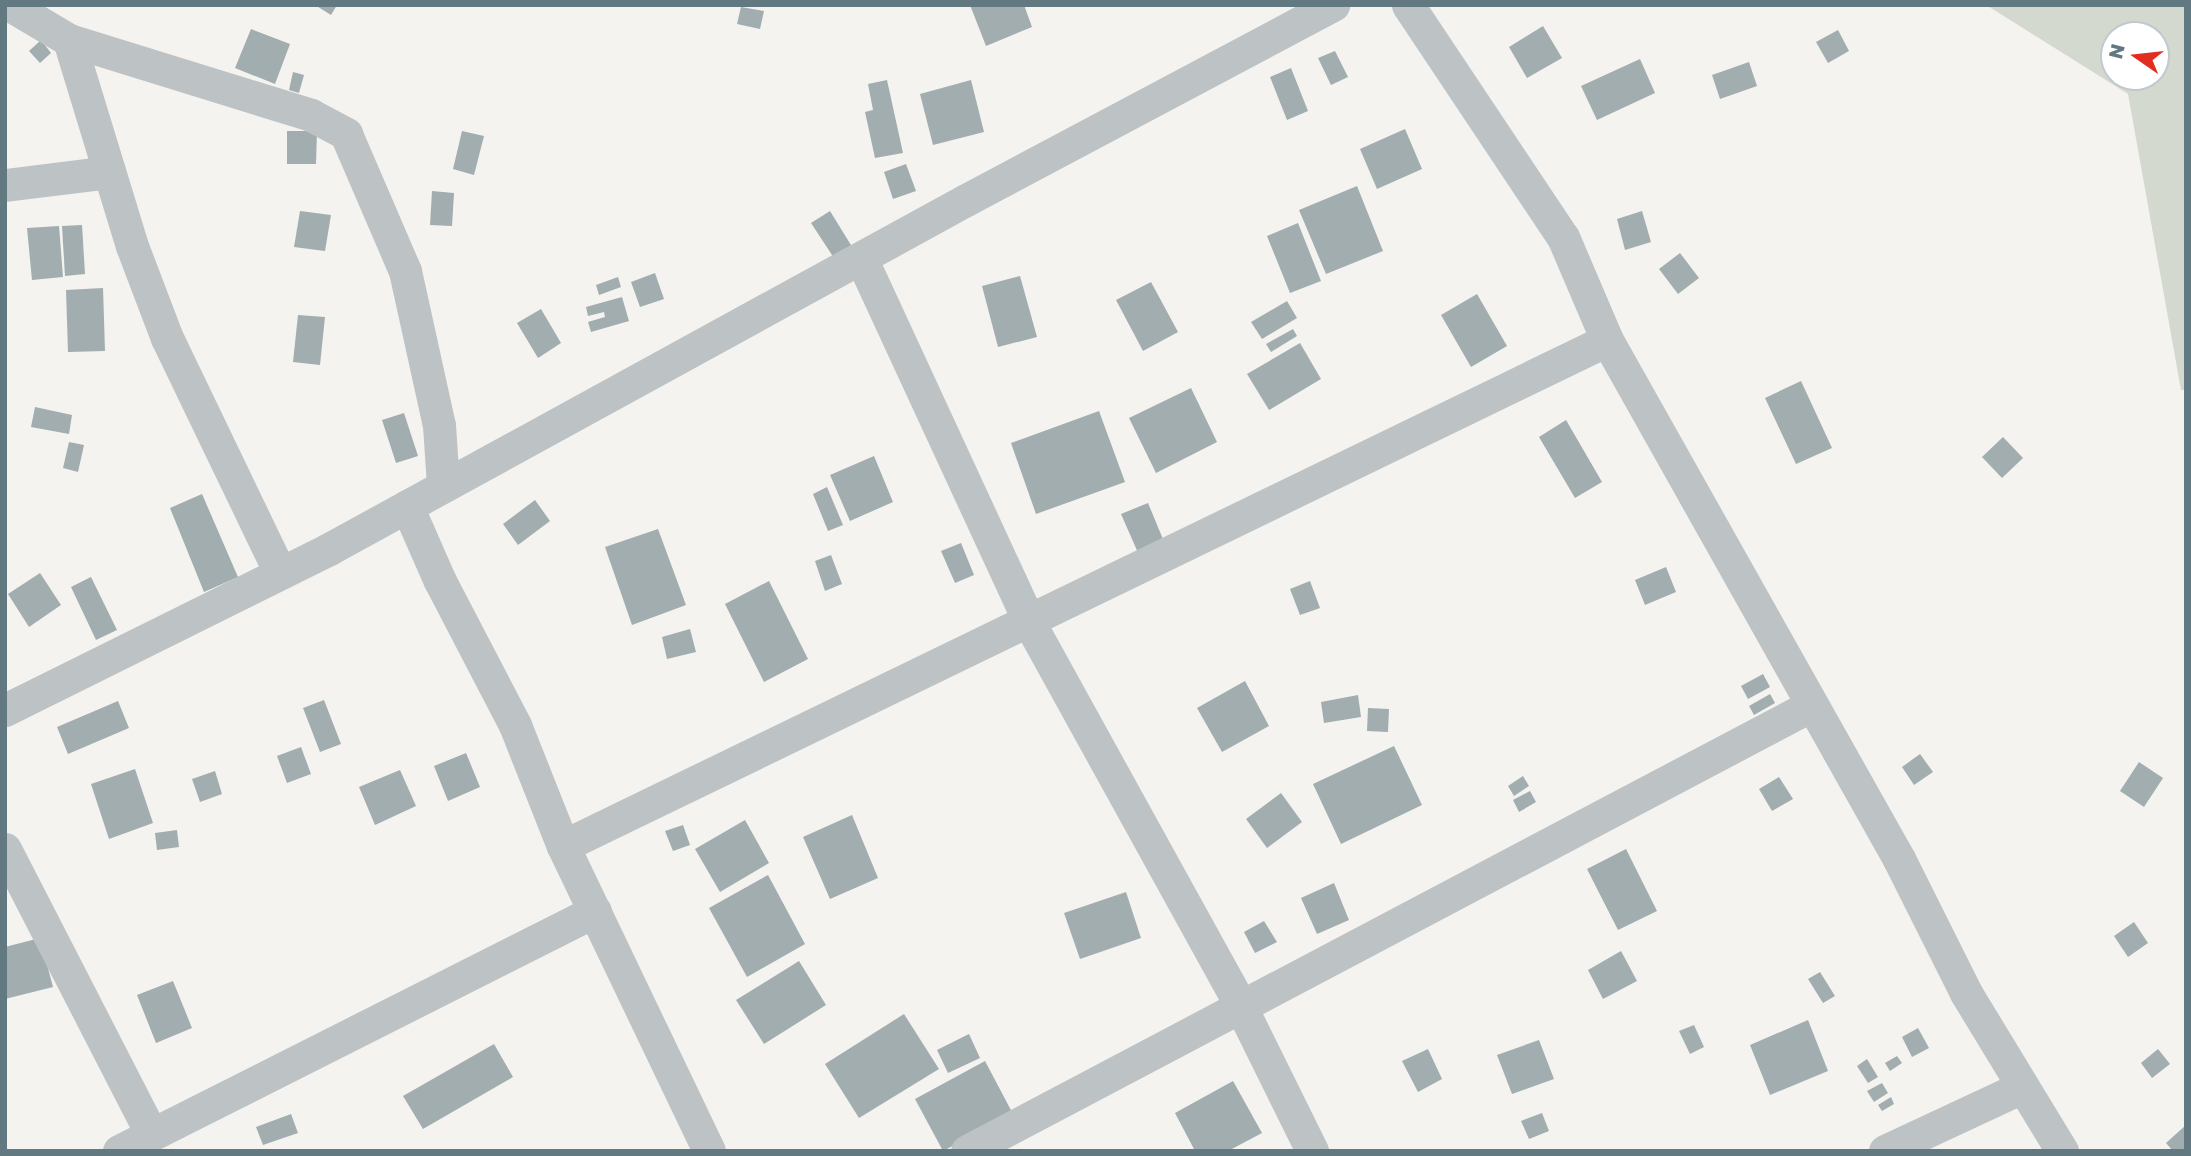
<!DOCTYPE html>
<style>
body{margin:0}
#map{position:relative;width:2191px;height:1156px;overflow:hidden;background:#f4f3f0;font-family:"Golos Text",sans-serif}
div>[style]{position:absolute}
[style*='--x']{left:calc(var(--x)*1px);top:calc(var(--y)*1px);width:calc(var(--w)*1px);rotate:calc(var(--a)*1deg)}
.green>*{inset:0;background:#d4d9cf}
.building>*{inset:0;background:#a1adaf}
.street>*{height:33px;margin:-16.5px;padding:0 16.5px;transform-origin:16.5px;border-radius:16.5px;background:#bdc2c4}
span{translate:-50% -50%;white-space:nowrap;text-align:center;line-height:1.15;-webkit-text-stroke:7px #fff;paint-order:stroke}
.frame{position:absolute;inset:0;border:7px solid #637981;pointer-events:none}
.north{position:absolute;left:2100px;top:21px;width:70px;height:70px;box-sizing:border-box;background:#fff;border:2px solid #c1c9cd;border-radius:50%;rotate:284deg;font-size:19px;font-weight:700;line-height:28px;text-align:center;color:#637981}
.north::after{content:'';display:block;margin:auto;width:24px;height:32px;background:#e22d21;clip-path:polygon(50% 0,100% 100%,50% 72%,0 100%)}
</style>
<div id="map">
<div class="green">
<i style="clip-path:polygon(evenodd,1986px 5px,2186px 5px,2186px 390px,2181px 390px,2128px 94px,1986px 5px,2114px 35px,2156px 35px,2156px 77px,2114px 77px,2114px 35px)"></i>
</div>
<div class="building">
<i style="clip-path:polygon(315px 5px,337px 5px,331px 15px)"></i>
<i style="clip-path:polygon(970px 5px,1024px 5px,1032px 27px,986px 46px)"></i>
<i style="clip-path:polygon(741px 7px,764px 11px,760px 29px,737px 24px)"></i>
<i style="clip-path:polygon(1543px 26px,1562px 58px,1527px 78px,1509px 47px)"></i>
<i style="clip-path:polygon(251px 29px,290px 44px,275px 84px,235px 68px)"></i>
<i style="clip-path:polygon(1838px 30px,1849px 51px,1828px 63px,1816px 42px)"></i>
<i style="clip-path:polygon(41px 40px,51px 53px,40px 63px,29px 51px)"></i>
<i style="clip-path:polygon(1335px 51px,1348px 77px,1331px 85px,1318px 58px)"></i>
<i style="clip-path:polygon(1640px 59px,1655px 93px,1597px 120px,1581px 86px)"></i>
<i style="clip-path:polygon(1749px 62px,1757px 86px,1720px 99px,1712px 75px)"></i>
<i style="clip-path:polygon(1291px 68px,1308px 111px,1287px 120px,1270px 77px)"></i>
<i style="clip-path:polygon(293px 72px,304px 75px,299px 93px,289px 90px)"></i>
<i style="clip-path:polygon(887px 80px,903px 153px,875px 158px,865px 112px,873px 110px,868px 84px)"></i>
<i style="clip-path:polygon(971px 80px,984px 132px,933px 145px,920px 94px)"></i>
<i style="clip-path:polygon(1405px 129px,1422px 169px,1377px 189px,1360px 149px)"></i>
<i style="clip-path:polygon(287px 131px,317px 131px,316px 164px,287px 164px)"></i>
<i style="clip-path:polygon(462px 131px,484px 136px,474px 175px,453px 169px)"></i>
<i style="clip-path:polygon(906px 164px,916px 191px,893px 199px,884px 172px)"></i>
<i style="clip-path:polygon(1357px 186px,1383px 251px,1326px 274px,1299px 210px)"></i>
<i style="clip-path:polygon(432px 191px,454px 193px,452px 226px,430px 225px)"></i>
<i style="clip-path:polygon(300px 211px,331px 215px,325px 251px,294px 247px)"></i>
<i style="clip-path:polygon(830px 211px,854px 250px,836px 261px,811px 223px)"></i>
<i style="clip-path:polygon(1642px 211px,1651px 242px,1625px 250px,1617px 219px)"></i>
<i style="clip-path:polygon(1298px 223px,1321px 281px,1290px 293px,1267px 236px)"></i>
<i style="clip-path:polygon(82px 225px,85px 274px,65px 276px,62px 226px)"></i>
<i style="clip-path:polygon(59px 226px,63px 277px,32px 280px,27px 228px)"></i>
<i style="clip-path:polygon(1680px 253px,1699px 278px,1678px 294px,1659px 269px)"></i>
<i style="clip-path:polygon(655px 273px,664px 299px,640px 307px,631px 282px)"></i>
<i style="clip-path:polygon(1020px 276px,1037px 337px,998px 347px,982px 286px)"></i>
<i style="clip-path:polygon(618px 277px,621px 287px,599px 295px,596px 285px)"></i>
<i style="clip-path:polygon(1151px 282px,1178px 332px,1143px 351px,1116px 300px)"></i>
<i style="clip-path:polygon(103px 288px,105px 351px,68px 352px,66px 290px)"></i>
<i style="clip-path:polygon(1477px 294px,1507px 346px,1471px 367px,1441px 315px)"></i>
<i style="clip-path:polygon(622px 297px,629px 321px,591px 332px,588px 322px,605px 317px,604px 312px,588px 316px,586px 307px)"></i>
<i style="clip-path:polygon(1287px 301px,1297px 318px,1262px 339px,1251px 322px)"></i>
<i style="clip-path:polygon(541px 309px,561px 343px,538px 358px,517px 323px)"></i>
<i style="clip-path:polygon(298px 315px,325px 317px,320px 365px,293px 362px)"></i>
<i style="clip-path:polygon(1293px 329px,1297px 336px,1271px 352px,1266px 344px)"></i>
<i style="clip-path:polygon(1300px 343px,1321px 379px,1269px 410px,1247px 374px)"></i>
<i style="clip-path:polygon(1801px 381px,1832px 448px,1796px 464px,1765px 398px)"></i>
<i style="clip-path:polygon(1191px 388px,1217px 442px,1156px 473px,1129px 418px)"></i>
<i style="clip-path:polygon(35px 407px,72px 415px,69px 434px,31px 427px)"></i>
<i style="clip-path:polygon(1099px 411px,1125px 482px,1036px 514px,1011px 443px)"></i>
<i style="clip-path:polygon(404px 413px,418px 456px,396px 463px,382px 420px)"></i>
<i style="clip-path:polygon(1566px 420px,1602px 482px,1575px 498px,1539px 437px)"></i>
<i style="clip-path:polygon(2003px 437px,2023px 458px,2002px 478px,1982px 457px)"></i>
<i style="clip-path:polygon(69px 442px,84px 445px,78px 472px,63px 468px)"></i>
<i style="clip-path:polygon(874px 456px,893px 502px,850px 521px,830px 475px)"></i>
<i style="clip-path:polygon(827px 487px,843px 525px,828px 531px,813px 494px)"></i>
<i style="clip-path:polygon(202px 494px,238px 577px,204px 592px,170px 508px)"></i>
<i style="clip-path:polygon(535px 500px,550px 521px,518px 545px,503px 524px)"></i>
<i style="clip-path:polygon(1148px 503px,1165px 544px,1139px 555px,1121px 514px)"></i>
<i style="clip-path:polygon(658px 529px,686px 605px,632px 625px,605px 547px)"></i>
<i style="clip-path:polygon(961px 543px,974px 575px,955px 583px,941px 551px)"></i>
<i style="clip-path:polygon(831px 555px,842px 584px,825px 591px,815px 561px)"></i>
<i style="clip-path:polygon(1666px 567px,1676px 592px,1645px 605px,1635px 580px)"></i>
<i style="clip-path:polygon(40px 573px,61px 605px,29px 627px,8px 594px)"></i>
<i style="clip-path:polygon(91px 577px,117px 630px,96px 640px,71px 587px)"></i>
<i style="clip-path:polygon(769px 581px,808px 659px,764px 682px,725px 604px)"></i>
<i style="clip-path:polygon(1310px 581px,1320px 608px,1300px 615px,1290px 589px)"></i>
<i style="clip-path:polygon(690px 629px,696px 652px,667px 659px,662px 637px)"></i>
<i style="clip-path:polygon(1763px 674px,1770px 687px,1748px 699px,1741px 686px)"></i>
<i style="clip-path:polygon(1245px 681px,1269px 726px,1222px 752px,1197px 708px)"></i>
<i style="clip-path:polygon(1770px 694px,1775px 703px,1754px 715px,1749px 706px)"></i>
<i style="clip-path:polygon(1358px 695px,1361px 717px,1324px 723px,1321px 702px)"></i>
<i style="clip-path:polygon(324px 700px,341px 744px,320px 752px,303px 708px)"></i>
<i style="clip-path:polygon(118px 701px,129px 728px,68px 754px,57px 727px)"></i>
<i style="clip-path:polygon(1368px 708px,1389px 709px,1388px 732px,1367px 731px)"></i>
<i style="clip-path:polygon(1394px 746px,1422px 805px,1341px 844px,1313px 784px)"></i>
<i style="clip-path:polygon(301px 747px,311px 774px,287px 783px,277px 756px)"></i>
<i style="clip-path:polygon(466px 753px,480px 787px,448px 801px,434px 766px)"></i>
<i style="clip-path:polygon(1920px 754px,1933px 772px,1914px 785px,1902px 767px)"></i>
<i style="clip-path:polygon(2139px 762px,2163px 778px,2144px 807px,2120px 791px)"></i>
<i style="clip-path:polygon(135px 769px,153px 823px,109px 839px,91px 784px)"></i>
<i style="clip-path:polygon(400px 770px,416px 806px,375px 825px,359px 787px)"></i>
<i style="clip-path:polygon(215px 771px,222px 794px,200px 802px,192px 779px)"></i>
<i style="clip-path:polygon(1523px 776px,1529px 786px,1514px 796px,1508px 786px)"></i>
<i style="clip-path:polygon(1779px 777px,1793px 799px,1772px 811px,1759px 789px)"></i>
<i style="clip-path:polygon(1530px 791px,1536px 802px,1519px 812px,1513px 800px)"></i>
<i style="clip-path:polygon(1281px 793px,1302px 822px,1267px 848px,1246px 819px)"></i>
<i style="clip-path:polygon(852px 815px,878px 878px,830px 899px,803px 837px)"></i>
<i style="clip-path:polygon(745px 820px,769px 863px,720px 892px,695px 849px)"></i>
<i style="clip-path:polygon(683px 825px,690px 845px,673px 851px,665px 831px)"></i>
<i style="clip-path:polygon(177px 830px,179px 847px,157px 850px,155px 833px)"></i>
<i style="clip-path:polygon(1626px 849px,1657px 911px,1618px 930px,1587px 869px)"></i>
<i style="clip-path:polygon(768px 875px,805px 944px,747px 977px,709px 908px)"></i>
<i style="clip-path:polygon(1334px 883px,1349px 920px,1317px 934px,1301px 898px)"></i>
<i style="clip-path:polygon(1126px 892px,1141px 938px,1080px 959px,1064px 913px)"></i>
<i style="clip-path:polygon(1264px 921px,1277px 942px,1255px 953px,1244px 932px)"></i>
<i style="clip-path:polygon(2134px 922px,2148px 943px,2128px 957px,2114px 936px)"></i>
<i style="clip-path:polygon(40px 938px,53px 987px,5px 999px,5px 947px)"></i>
<i style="clip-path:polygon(1621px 951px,1637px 981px,1603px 999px,1588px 970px)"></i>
<i style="clip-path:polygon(799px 961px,826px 1005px,764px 1044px,736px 1000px)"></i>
<i style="clip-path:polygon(1820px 972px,1835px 996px,1823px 1003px,1808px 979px)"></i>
<i style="clip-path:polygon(173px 981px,192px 1028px,156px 1043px,137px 995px)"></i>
<i style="clip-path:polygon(904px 1014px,939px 1069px,859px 1118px,825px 1064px)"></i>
<i style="clip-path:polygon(1808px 1020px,1828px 1071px,1770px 1095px,1750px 1045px)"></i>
<i style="clip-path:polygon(1694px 1025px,1704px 1047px,1690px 1054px,1679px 1031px)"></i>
<i style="clip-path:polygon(1918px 1028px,1929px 1048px,1912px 1057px,1902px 1037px)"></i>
<i style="clip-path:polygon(969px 1034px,980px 1058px,948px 1073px,937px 1050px)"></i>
<i style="clip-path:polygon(1539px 1040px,1554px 1079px,1512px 1094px,1497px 1055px)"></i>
<i style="clip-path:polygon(494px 1044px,513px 1077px,423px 1129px,403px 1096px)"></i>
<i style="clip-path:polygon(1428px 1049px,1442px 1079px,1418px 1092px,1402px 1061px)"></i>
<i style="clip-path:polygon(2158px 1049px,2170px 1064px,2152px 1078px,2141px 1063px)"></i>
<i style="clip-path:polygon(1897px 1056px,1902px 1063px,1890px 1071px,1885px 1063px)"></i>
<i style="clip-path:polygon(1867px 1059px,1878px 1077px,1868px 1083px,1857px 1066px)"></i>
<i style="clip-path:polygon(985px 1061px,1013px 1114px,943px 1151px,915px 1099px)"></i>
<i style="clip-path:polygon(1233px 1081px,1262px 1133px,1228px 1151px,1195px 1151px,1175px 1113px)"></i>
<i style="clip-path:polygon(1882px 1083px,1888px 1093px,1874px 1102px,1867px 1091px)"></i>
<i style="clip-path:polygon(1891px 1097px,1894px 1104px,1882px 1111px,1878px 1105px)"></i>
<i style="clip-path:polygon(1542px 1113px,1549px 1131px,1529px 1139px,1521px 1121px)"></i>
<i style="clip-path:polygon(291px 1114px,298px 1133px,263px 1145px,256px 1127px)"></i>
<i style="clip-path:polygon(2186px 1125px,2186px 1151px,2173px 1151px,2166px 1143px)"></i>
</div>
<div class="street">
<i style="--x:10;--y:5;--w:69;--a:30.7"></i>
<i style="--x:69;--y:40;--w:253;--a:17.2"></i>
<i style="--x:311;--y:115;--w:40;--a:28"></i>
<i style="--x:346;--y:134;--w:149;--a:66.7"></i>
<i style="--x:405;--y:271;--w:158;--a:77.6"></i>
<i style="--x:439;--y:425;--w:61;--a:86.2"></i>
<i style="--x:1408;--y:5;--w:279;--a:56.3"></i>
<i style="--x:1563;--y:237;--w:112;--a:66.9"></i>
<i style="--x:1607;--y:340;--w:596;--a:60.64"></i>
<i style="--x:1899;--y:859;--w:150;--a:63.4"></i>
<i style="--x:1966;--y:993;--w:185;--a:58.7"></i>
<i style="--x:69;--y:40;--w:215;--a:73"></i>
<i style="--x:132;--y:246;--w:98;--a:69.2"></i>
<i style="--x:167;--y:338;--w:261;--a:64.3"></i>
<i style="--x:5;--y:185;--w:105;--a:-7.1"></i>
<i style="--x:862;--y:260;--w:399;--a:65.2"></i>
<i style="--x:1029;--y:622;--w:437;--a:61.1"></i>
<i style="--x:1240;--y:1005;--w:163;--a:63.7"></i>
<i style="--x:407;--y:506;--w:82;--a:66.3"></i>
<i style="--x:440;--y:581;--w:162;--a:62.5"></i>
<i style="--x:515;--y:725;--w:130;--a:68.4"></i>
<i style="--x:563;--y:846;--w:338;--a:64.4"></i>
<i style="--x:5;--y:710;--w:362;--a:-26.4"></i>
<i style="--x:329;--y:549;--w:726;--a:-28.72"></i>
<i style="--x:966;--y:200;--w:416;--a:-28"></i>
<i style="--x:563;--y:846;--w:1160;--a:-25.86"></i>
<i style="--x:5;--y:849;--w:319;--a:62.8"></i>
<i style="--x:119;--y:1151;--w:533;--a:-26.76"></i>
<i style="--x:967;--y:1151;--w:953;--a:-27.83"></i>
<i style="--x:1885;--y:1151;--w:149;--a:-25"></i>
</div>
<div class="frame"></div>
<div class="north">N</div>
</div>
